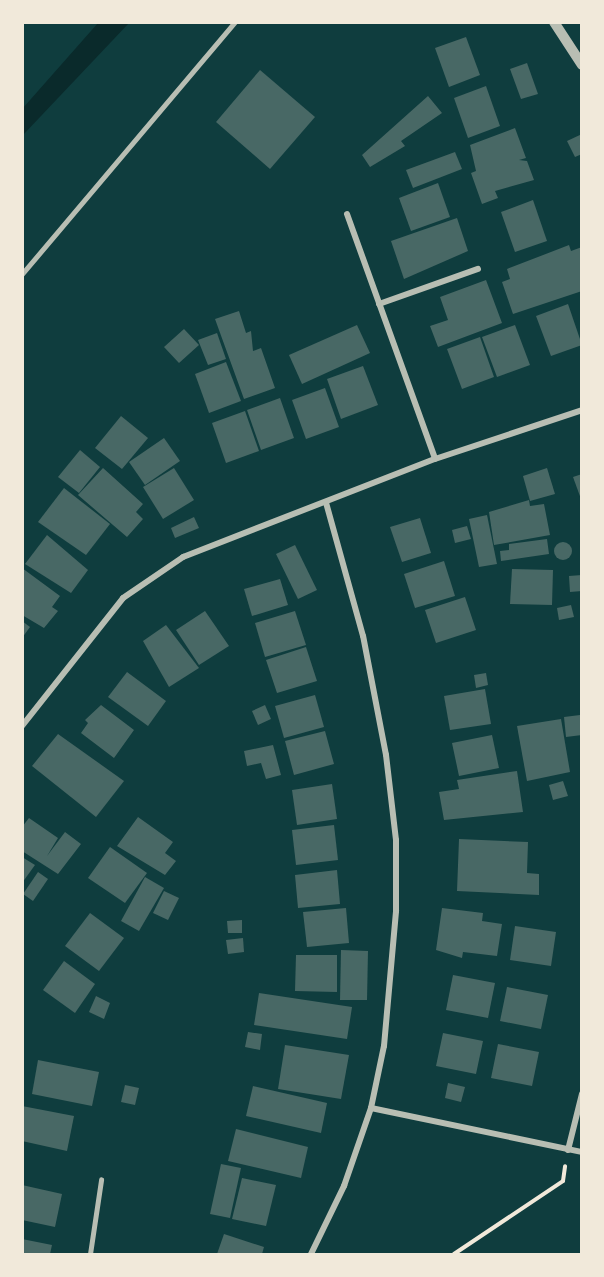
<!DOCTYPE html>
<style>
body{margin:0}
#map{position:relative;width:604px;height:1277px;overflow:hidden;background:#0f3d3e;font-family:Overpass,sans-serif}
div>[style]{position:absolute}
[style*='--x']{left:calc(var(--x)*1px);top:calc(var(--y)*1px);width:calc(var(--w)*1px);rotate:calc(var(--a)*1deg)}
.water>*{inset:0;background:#0a2a2b}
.building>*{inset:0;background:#486865}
.round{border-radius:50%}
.path>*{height:4px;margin:-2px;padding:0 2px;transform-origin:2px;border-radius:2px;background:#f1e9da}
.service>*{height:4.5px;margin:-2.25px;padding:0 2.25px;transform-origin:2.25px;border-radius:2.25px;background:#b8beb3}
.minor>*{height:6px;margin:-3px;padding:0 3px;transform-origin:3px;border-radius:3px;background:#b8beb3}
.tertiary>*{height:10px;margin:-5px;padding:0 5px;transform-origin:5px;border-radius:5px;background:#b8beb3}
span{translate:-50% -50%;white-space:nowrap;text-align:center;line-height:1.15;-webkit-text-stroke:4.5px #f1e9da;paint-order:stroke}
.frame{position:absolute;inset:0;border:24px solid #f1e9da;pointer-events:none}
</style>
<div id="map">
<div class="water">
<i style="clip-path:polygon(98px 23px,129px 23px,23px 135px,23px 108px)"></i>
</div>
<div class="building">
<i style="clip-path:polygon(466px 37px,480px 75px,449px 87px,435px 48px)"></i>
<i style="clip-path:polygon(527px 63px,538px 94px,521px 99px,510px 69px)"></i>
<i style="clip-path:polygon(260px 70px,315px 117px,270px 169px,216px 122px)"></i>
<i style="clip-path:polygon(486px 86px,500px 126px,468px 138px,454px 98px)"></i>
<i style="clip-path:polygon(428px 96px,442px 113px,401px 141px,405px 146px,370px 167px,362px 155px)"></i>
<i style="clip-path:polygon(515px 128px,526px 158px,519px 160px,527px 161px,534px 180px,495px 191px,498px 198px,482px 204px,471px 173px,476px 171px,470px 145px)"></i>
<i style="clip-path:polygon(582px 134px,582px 154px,575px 157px,567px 141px)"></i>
<i style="clip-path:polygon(455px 152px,462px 169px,413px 188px,406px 170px)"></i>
<i style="clip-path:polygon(438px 183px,450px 217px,411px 231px,399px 198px)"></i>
<i style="clip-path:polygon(533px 200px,547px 241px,515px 252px,501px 212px)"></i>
<i style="clip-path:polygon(457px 218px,468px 251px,404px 279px,391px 241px)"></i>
<i style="clip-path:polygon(569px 245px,571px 251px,582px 247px,582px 291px,513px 314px,502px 282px,510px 279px,507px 269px)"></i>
<i style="clip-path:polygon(486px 280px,502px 323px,438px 347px,430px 326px,448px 320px,440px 297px)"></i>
<i style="clip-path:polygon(568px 304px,582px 345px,551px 356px,536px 316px)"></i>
<i style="clip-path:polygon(239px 311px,246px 333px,251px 331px,253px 351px,261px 348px,275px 388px,244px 399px,215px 319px)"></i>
<i style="clip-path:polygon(357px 325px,370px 353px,302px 384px,289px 355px)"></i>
<i style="clip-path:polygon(515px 325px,530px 365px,497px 377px,482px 337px)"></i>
<i style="clip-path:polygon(184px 329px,199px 345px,179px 363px,164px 347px)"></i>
<i style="clip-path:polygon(217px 333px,226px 359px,208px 365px,198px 340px)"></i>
<i style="clip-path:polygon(480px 337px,494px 377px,462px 389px,447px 349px)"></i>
<i style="clip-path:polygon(226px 362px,241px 401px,209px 413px,195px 374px)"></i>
<i style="clip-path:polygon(363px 366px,378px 405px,341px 419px,327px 379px)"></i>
<i style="clip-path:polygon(325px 388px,339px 427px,306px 439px,292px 400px)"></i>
<i style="clip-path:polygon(280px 398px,294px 438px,261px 450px,247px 410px)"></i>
<i style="clip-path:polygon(245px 411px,259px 451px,226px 463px,212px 423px)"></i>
<i style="clip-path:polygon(121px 416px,148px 438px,122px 469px,95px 448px)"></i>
<i style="clip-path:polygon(164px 438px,180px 461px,145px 485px,129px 462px)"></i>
<i style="clip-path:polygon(80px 450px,100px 467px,79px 493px,58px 477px)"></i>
<i style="clip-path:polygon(103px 468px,143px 504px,136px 512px,143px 519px,127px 537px,78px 495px)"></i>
<i style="clip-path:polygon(174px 468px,194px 500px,163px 519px,143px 487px)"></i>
<i style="clip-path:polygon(547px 468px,555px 494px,530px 501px,523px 476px)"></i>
<i style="clip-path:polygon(582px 474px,582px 499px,581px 499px,573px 477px)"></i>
<i style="clip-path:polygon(64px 488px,110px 524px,86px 555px,38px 522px)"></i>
<i style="clip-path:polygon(529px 500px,530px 506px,544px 504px,550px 535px,494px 545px,489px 512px)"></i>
<i style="clip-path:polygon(487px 515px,497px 564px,479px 567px,469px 519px)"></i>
<i style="clip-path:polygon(194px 517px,199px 528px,175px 538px,171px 528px)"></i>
<i style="clip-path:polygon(420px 518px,431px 553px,402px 562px,390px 527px)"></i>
<i style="clip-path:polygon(467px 526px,471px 539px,455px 543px,452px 530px)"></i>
<i style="clip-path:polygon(47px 535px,88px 570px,71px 593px,25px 564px)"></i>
<i style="clip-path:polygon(547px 539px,549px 554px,501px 561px,500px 551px,509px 550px,509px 544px)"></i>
<i class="round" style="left:554px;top:542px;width:18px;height:18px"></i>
<i style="clip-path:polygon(295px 545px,317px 590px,298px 599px,276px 554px)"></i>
<i style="clip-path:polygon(444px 561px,455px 596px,415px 608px,404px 574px)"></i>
<i style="clip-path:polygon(22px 568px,60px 596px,52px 607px,58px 611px,44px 628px,22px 615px)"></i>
<i style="clip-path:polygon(512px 569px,553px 570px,552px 605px,510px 604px)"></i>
<i style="clip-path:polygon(582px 575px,582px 591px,570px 592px,569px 576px)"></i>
<i style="clip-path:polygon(280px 579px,288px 605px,252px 616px,244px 589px)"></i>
<i style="clip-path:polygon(465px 597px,476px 630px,436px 643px,425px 610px)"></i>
<i style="clip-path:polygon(571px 605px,574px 617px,559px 620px,557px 608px)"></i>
<i style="clip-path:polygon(205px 611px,229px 646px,199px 665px,176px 630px)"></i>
<i style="clip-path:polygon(295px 611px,306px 645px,265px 657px,255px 623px)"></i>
<i style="clip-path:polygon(22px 621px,30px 627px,22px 638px)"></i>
<i style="clip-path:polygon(166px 625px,199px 668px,169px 687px,143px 641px)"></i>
<i style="clip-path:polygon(306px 647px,317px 681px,277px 693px,266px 660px)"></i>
<i style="clip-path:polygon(127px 672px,166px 701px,148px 726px,108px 697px)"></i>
<i style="clip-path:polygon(486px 673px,488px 685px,476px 688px,474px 675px)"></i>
<i style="clip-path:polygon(485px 689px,491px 724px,450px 730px,444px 696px)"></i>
<i style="clip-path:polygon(315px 695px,324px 727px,284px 738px,275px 706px)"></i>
<i style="clip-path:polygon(101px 705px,134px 730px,114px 758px,81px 733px,88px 723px,85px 720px)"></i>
<i style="clip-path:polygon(265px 705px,271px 719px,258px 725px,252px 711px)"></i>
<i style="clip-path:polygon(580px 715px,582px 735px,566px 737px,564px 717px)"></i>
<i style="clip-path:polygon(561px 719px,570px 772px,527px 781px,517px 726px)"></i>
<i style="clip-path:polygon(325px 731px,334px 764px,294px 775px,285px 741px)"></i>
<i style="clip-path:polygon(58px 734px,124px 781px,96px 817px,32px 766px)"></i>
<i style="clip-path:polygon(492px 735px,499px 768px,459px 776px,452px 743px)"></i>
<i style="clip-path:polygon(273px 745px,281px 775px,266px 779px,261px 763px,247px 766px,244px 751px)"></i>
<i style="clip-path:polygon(517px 771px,523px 812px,444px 820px,439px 792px,459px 789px,457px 780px)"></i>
<i style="clip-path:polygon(563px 781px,568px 796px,553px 800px,549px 785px)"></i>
<i style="clip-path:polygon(332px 784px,337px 819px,297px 825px,292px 790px)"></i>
<i style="clip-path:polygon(138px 817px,173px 842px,165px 853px,176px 861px,165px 875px,117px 846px)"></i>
<i style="clip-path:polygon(29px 818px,58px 838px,47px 856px,65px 832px,81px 844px,58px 874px,22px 851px,22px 827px)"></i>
<i style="clip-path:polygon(334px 825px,338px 860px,296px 865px,292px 830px)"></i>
<i style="clip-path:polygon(459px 839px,528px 842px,527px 873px,539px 874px,539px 895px,457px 891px)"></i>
<i style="clip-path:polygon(110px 847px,147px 873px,125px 903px,88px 878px)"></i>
<i style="clip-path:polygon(22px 857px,35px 865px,22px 883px)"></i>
<i style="clip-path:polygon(337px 870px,340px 904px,298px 908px,295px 875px)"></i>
<i style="clip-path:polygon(38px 872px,48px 879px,33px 901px,23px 894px)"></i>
<i style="clip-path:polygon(145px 877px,164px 888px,139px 931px,121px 921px)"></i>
<i style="clip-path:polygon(164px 891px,179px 898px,168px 920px,153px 913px)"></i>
<i style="clip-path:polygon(346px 908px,349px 943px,307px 947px,303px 912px)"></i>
<i style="clip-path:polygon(442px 908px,483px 913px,482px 921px,502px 924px,497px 956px,463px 952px,462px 958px,436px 950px)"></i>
<i style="clip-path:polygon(90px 913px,124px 938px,99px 971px,65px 946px)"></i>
<i style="clip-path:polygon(242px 920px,242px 933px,228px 933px,227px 921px)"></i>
<i style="clip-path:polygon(515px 926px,556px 932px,551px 966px,510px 960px)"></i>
<i style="clip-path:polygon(243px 938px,244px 952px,228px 954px,226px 940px)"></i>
<i style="clip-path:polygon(341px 950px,368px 951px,367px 1000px,340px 1000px)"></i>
<i style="clip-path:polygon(296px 955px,337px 955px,337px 992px,295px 991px)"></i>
<i style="clip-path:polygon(64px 961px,95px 984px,75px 1013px,43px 990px)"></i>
<i style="clip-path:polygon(453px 975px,495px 983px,488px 1018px,446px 1010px)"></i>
<i style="clip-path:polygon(507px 987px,548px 995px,541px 1029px,500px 1021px)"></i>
<i style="clip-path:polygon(259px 993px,352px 1007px,347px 1039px,254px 1025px)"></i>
<i style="clip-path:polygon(96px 996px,110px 1003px,104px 1019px,89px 1012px)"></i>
<i style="clip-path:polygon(248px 1032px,262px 1034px,260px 1050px,245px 1047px)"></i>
<i style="clip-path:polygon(443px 1033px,483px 1041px,476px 1074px,436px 1066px)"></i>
<i style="clip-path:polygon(498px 1044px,539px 1052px,532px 1086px,491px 1078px)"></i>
<i style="clip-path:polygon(285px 1045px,349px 1055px,341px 1099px,278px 1089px)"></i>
<i style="clip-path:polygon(38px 1060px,99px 1072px,92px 1106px,32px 1094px)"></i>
<i style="clip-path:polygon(448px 1083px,465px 1087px,461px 1102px,445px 1098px)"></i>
<i style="clip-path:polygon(125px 1085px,139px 1088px,135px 1105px,121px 1102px)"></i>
<i style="clip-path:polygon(253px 1086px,327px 1103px,321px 1133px,246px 1116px)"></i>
<i style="clip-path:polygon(22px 1106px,74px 1116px,67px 1151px,22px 1141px)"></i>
<i style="clip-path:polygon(236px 1129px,308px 1147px,301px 1178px,228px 1161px)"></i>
<i style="clip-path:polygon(221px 1164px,241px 1168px,230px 1218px,210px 1214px)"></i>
<i style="clip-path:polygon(242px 1178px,276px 1185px,266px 1226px,232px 1219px)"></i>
<i style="clip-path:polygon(22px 1185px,62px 1194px,55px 1227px,22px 1220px)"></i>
<i style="clip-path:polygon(224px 1234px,264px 1247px,262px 1254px,217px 1254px)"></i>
<i style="clip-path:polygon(22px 1239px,52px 1245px,50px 1254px,22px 1254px)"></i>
</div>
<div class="path">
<i style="--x:454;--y:1254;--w:131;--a:-33.8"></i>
<i style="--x:563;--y:1181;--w:15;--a:-82"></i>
</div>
<div class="service">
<i style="--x:22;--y:274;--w:330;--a:-49.8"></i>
<i style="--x:90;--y:1254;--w:75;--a:-81.5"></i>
</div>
<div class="minor">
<i style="--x:347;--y:214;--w:260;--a:70.2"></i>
<i style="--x:379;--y:304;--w:105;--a:-19.5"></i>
<i style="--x:22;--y:726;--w:163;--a:-51.7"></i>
<i style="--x:123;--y:598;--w:73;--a:-34.3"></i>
<i style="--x:183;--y:557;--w:270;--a:-21.3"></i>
<i style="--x:435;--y:459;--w:155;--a:-18.4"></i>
<i style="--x:371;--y:1108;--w:216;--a:11.8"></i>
<i style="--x:568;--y:1150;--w:58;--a:-76"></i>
<i style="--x:311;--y:1254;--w:76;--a:-64.1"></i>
<i style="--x:344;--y:1186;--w:83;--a:-70.9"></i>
<i style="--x:371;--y:1108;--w:63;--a:-78.2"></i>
<i style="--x:384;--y:1046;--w:136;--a:-84.9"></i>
<i style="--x:396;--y:911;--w:71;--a:-90"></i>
<i style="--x:396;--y:840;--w:86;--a:-96.7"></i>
<i style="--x:386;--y:755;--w:121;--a:-100.9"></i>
<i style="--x:363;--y:636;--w:138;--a:-105.5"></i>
</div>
<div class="tertiary">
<i style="--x:554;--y:22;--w:51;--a:56.9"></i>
</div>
<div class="frame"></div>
</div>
